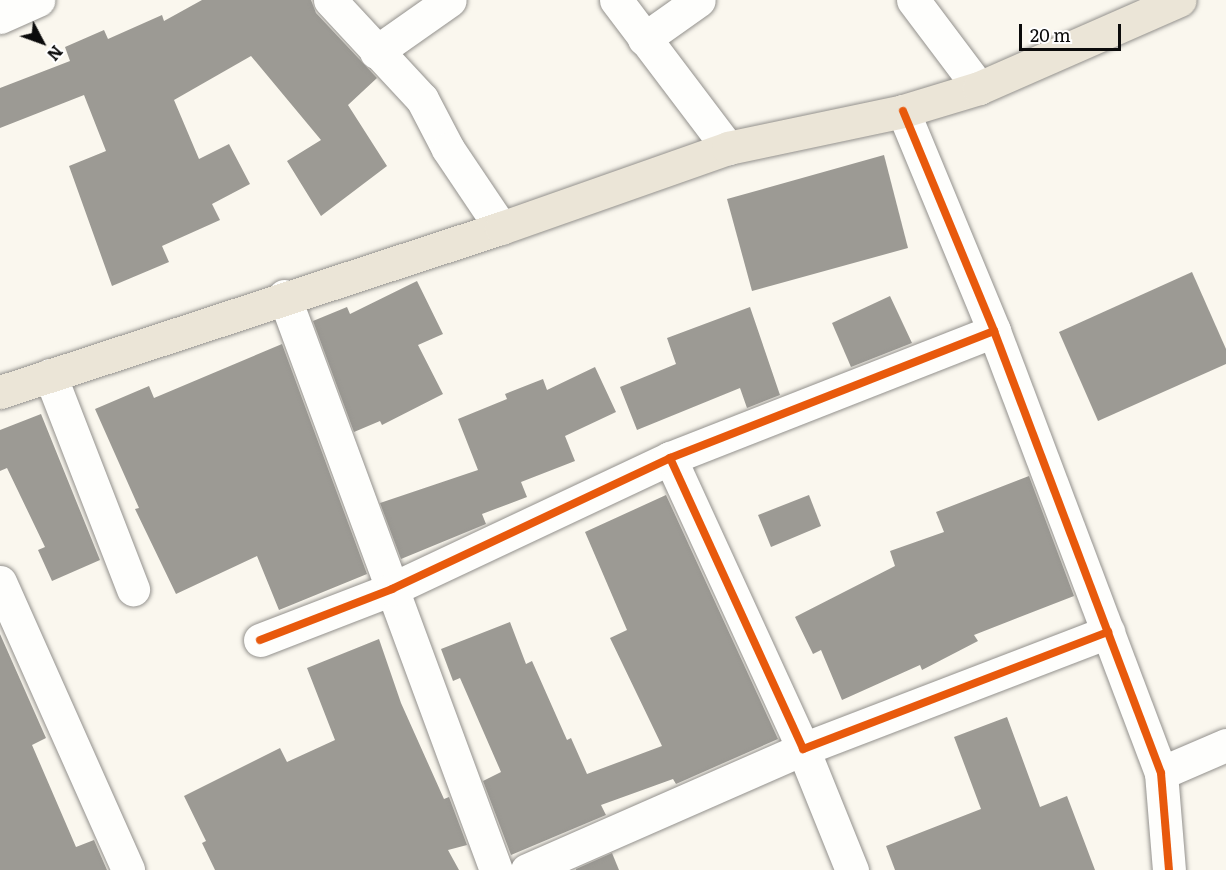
<!DOCTYPE html>
<style>
body{margin:0}
#map{position:relative;width:1226px;height:870px;overflow:hidden;background:#faf7ee;font-family:Literata,serif}
div>[style]{position:absolute}
[style*='--x']{left:calc(var(--x)*1px);top:calc(var(--y)*1px);width:calc(var(--w)*1px);rotate:calc(var(--a)*1deg)}
.building>*{inset:0;background:#9c9a94}
.roads{filter:drop-shadow(0 0 2px #93918d) drop-shadow(0 0 2px #93918d)}
.minor>*{height:33px;margin:-16.5px;padding:0 16.5px;transform-origin:16.5px;border-radius:16.5px;background:#fefefc}
.major>*{height:33px;margin:-16.5px;padding:0 16.5px;transform-origin:16.5px;border-radius:16.5px;background:#ebe5d7}
.cycleway>*{height:8px;margin:-4px;padding:0 4px;transform-origin:4px;border-radius:4px;background:#e8590c}
span{translate:-50% -50%;white-space:nowrap;text-align:center;line-height:1.15;-webkit-text-stroke:6px #fff;paint-order:stroke}
.north{position:absolute;left:12px;top:12px;width:60px;height:60px;-webkit-text-stroke:4px #fff;paint-order:stroke;rotate:131deg;font-size:16px;font-weight:700;line-height:24px;text-align:center;color:#0b0b0b}
.north::after{content:'';display:block;margin:auto;width:21px;height:27px;background:#0b0b0b;clip-path:polygon(50% 0,100% 100%,50% 72%,0 100%)}
.scale{position:absolute;left:1019px;top:24px;width:102px;height:27px;box-sizing:border-box;border:3px solid #0b0b0b;border-top:0;padding-left:8px;font-size:18px;line-height:21px;white-space:nowrap;color:#0b0b0b;-webkit-text-stroke:4px #fff;paint-order:stroke}
</style>
<div id="map">
<div class="building">
<i style="clip-path:polygon(202px 0,311px 0,316px 13px,377px 78px,348px 105px,387px 166px,321px 216px,287px 161px,321px 140px,251px 56px,174px 100px,199px 159px,229px 144px,250px 184px,212px 204px,220px 220px,162px 246px,169px 262px,112px 286px,69px 166px,106px 151px,84px 95px,0 128px,0 88px,70px 61px,65px 47px,104px 30px,108px 39px,162px 15px,164px 21px)"></i>
<i style="clip-path:polygon(884px 155px,908px 248px,752px 291px,727px 199px)"></i>
<i style="clip-path:polygon(1192px 272px,1226px 349px,1226px 364px,1098px 421px,1059px 332px)"></i>
<i style="clip-path:polygon(417px 281px,443px 334px,418px 345px,443px 394px,382px 425px,380px 421px,354px 432px,313px 321px,347px 307px,350px 314px)"></i>
<i style="clip-path:polygon(890px 296px,912px 343px,851px 367px,832px 323px)"></i>
<i style="clip-path:polygon(750px 307px,780px 395px,747px 408px,740px 388px,637px 430px,620px 387px,676px 364px,667px 338px)"></i>
<i style="clip-path:polygon(282px 344px,367px 574px,279px 610px,257px 556px,176px 594px,135px 509px,139px 508px,95px 409px,149px 386px,154px 398px)"></i>
<i style="clip-path:polygon(595px 367px,616px 412px,565px 436px,575px 461px,521px 482px,527px 497px,482px 514px,486px 524px,401px 559px,380px 503px,478px 470px,458px 419px,507px 399px,505px 394px,543px 379px,547px 390px)"></i>
<i style="clip-path:polygon(41px 414px,100px 560px,52px 581px,38px 550px,45px 547px,7px 468px,0 471px,0 430px)"></i>
<i style="clip-path:polygon(1029px 476px,1074px 596px,974px 635px,978px 641px,922px 670px,920px 665px,842px 700px,821px 650px,813px 654px,795px 617px,895px 566px,890px 551px,944px 532px,936px 512px)"></i>
<i style="clip-path:polygon(666px 495px,778px 739px,676px 784px,673px 779px,601px 805px,606px 815px,511px 855px,483px 781px,501px 772px,460px 678px,453px 681px,441px 649px,510px 622px,526px 664px,532px 661px,567px 740px,571px 738px,587px 774px,662px 746px,610px 638px,627px 630px,585px 532px)"></i>
<i style="clip-path:polygon(809px 495px,821px 526px,771px 547px,758px 515px)"></i>
<i style="clip-path:polygon(0 634px,46px 738px,32px 745px,76px 847px,94px 840px,107px 870px,0 870px)"></i>
<i style="clip-path:polygon(379px 639px,401px 703px,444px 799px,449px 797px,467px 845px,448px 850px,459px 870px,215px 870px,202px 843px,206px 841px,184px 796px,280px 748px,287px 762px,335px 740px,307px 668px)"></i>
<i style="clip-path:polygon(1007px 717px,1040px 807px,1067px 796px,1095px 870px,895px 870px,886px 846px,981px 809px,954px 737px)"></i>
<i style="clip-path:polygon(612px 853px,619px 870px,576px 870px,576px 869px)"></i>
</div>
<div class="roads">
<div class="minor">
<i style="--x:330;--y:0;--w:135;--a:47.1"></i>
<i style="--x:422;--y:99;--w:56;--a:62.5"></i>
<i style="--x:448;--y:149;--w:95;--a:56.1"></i>
<i style="--x:616;--y:0;--w:186;--a:52.9"></i>
<i style="--x:913;--y:0;--w:110;--a:53.1"></i>
<i style="--x:0;--y:17;--w:42;--a:-24.1"></i>
<i style="--x:644;--y:39;--w:67;--a:-35.3"></i>
<i style="--x:376;--y:52;--w:90;--a:-35.1"></i>
<i style="--x:903;--y:111;--w:238;--a:67.5"></i>
<i style="--x:994;--y:331;--w:472;--a:69.3"></i>
<i style="--x:1161;--y:773;--w:97;--a:85.3"></i>
<i style="--x:284;--y:296;--w:612;--a:69.73"></i>
<i style="--x:50;--y:375;--w:230;--a:68.8"></i>
<i style="--x:670;--y:458;--w:320;--a:65.4"></i>
<i style="--x:803;--y:749;--w:327;--a:-21"></i>
<i style="--x:0;--y:582;--w:315;--a:66"></i>
<i style="--x:260;--y:640;--w:142;--a:-21.1"></i>
<i style="--x:392;--y:589;--w:307;--a:-25.2"></i>
<i style="--x:670;--y:458;--w:348;--a:-21.4"></i>
<i style="--x:1161;--y:773;--w:71;--a:-23.3"></i>
<i style="--x:527;--y:870;--w:301;--a:-23.7"></i>
<i style="--x:803;--y:749;--w:131;--a:68"></i>
</div>
<div class="major">
<i style="--x:0;--y:392;--w:527;--a:-18.13"></i>
<i style="--x:501;--y:228;--w:241;--a:-19.4"></i>
<i style="--x:728;--y:148;--w:179;--a:-11.9"></i>
<i style="--x:903;--y:111;--w:79;--a:-16.8"></i>
<i style="--x:979;--y:88;--w:219;--a:-23.7"></i>
</div>
</div>
<div class="cycleway">
<i style="--x:903;--y:111;--w:238;--a:67.5"></i>
<i style="--x:994;--y:331;--w:472;--a:69.3"></i>
<i style="--x:1161;--y:773;--w:97;--a:85.3"></i>
<i style="--x:670;--y:458;--w:320;--a:65.4"></i>
<i style="--x:803;--y:749;--w:327;--a:-21"></i>
<i style="--x:260;--y:640;--w:142;--a:-21.1"></i>
<i style="--x:392;--y:589;--w:307;--a:-25.2"></i>
<i style="--x:670;--y:458;--w:348;--a:-21.4"></i>
</div>
<div class="north">N</div>
<div class="scale">20 m</div>
</div>
